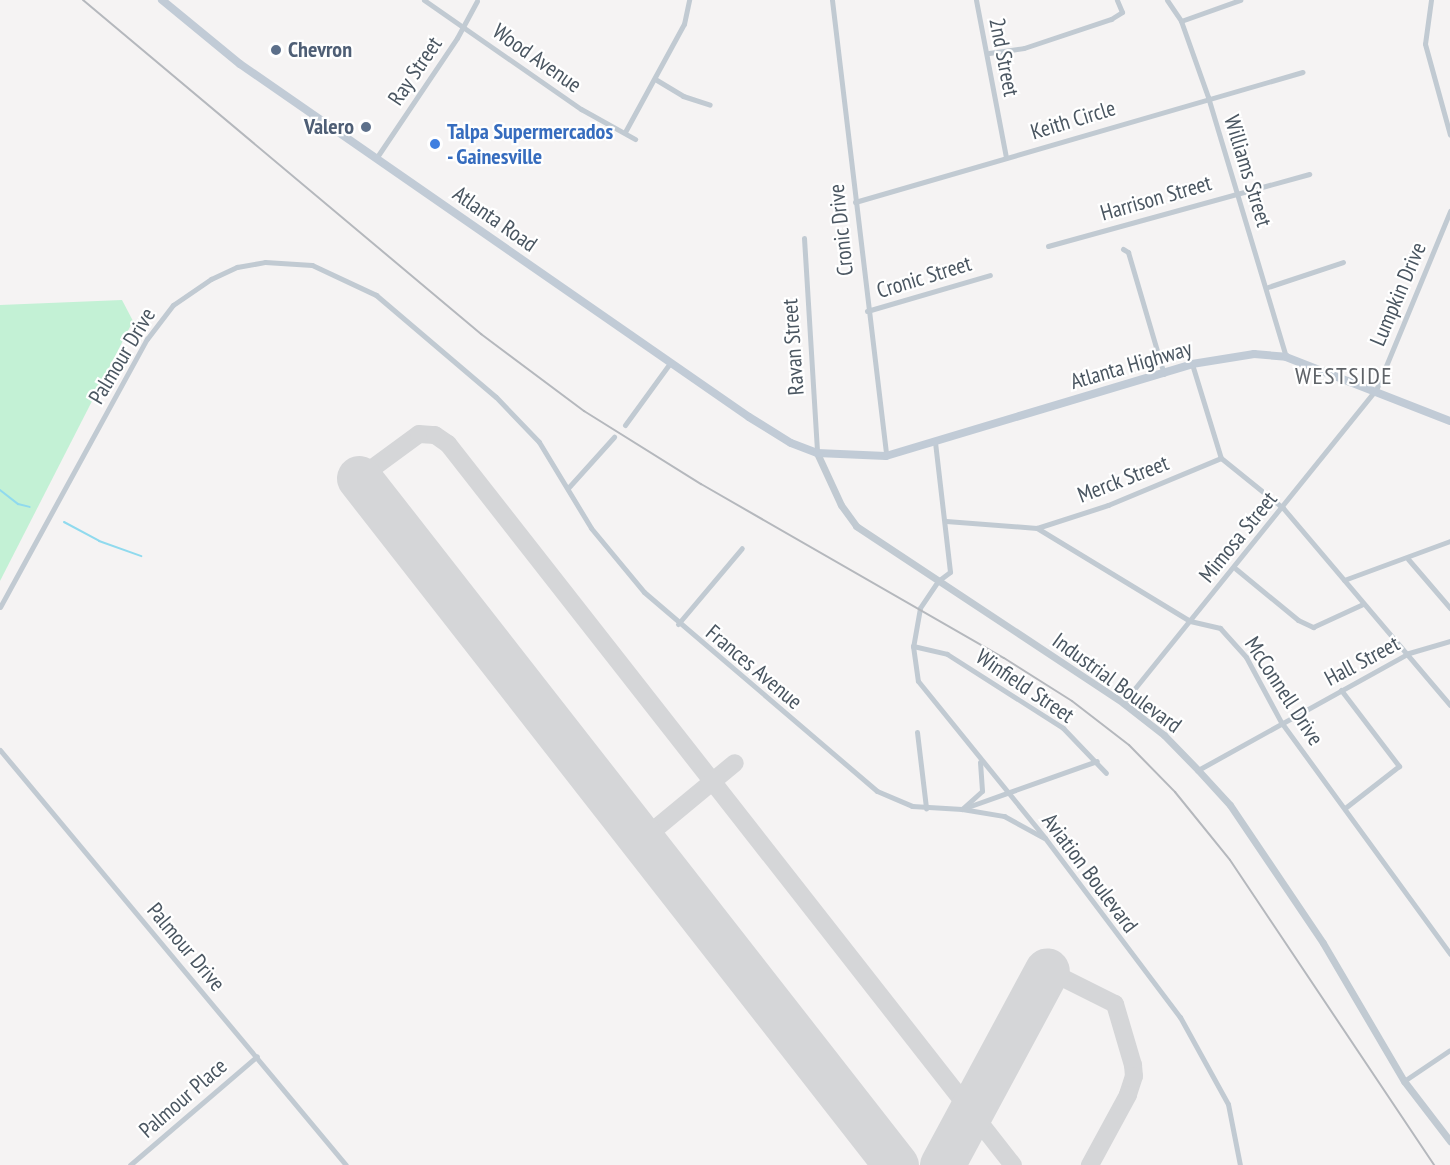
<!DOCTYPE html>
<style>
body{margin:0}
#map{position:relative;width:1450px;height:1165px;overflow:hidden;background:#f5f3f3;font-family:"PT Sans Narrow",sans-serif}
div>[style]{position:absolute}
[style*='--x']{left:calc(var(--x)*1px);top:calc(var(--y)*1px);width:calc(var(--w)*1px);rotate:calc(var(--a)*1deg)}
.green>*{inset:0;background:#c3f1d5}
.stream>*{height:2px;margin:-1px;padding:0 1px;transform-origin:1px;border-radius:1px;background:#90daee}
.taxiway>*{height:18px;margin:-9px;padding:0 9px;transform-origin:9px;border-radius:9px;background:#d5d6d8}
.runway>*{height:45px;margin:-22.5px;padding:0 22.5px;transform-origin:22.5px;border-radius:22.5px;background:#d5d6d8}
.minor>*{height:5px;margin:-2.5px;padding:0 2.5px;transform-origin:2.5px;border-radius:2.5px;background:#c1cad2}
.tertiary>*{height:7px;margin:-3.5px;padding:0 3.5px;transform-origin:3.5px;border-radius:3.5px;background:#c1cad2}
.secondary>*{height:8px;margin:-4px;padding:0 4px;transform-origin:4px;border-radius:4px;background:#c1cbd6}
.rail>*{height:2px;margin:-1px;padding:0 1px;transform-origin:1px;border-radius:1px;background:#b5b8bd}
.dots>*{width:16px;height:16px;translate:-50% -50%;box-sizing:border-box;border:3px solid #fff;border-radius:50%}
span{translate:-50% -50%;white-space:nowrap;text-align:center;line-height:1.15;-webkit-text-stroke:4.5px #fff;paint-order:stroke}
.service-label{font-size:22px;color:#4e5e75;font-weight:700}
.left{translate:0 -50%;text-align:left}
.right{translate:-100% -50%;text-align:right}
.street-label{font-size:22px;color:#4a5661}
.shop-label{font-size:22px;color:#366cbe;font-weight:700}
.neighbourhood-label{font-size:24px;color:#5f6368;letter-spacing:1.5px}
</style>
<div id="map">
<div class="green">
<i style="clip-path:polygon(122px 300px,133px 321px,0 581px,0 305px)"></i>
</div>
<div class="stream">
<i style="--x:0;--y:490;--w:23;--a:38"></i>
<i style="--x:18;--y:504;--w:12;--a:14"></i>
<i style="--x:64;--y:522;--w:40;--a:28"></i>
<i style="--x:99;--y:541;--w:45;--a:19.7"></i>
</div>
<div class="taxiway">
<i style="--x:359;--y:478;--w:74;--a:-36.3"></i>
<i style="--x:419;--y:434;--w:16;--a:4"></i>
<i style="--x:435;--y:435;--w:16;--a:35"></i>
<i style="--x:448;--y:444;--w:916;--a:51.92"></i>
<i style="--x:643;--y:839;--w:119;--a:-39.6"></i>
<i style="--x:1047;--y:970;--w:76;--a:26.6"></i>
<i style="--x:1115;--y:1004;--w:64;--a:73.6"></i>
<i style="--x:1133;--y:1065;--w:11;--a:85"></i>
<i style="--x:1134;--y:1076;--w:20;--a:108"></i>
<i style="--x:1128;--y:1095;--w:80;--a:118.5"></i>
</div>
<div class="runway">
<i style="--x:359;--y:478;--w:872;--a:51.99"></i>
<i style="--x:942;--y:1165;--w:221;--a:-61.7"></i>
</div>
<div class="minor">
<i style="--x:424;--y:0;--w:191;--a:34.8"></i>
<i style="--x:581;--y:109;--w:62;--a:29.1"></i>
<i style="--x:832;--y:0;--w:459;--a:83.2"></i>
<i style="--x:976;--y:0;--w:160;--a:79.2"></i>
<i style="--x:1167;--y:0;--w:25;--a:56"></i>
<i style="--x:1181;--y:21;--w:81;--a:70.4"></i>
<i style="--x:1208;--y:97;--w:271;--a:73.3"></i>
<i style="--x:1431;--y:0;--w:44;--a:97.8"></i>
<i style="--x:1425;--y:44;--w:94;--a:74.6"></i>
<i style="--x:1181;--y:21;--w:63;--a:-19.6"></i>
<i style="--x:989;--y:53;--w:35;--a:-8"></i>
<i style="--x:1024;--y:48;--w:92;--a:-18.4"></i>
<i style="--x:1111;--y:19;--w:13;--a:-32"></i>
<i style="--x:1122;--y:12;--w:13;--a:-113"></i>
<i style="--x:655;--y:79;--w:33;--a:31"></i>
<i style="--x:683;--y:96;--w:28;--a:18"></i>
<i style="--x:625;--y:132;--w:123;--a:-61.4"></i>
<i style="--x:684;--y:24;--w:25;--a:-78"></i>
<i style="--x:377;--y:157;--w:143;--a:-56.1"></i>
<i style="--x:457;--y:38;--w:42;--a:-61.6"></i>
<i style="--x:855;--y:202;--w:466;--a:-16.2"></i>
<i style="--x:804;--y:238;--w:215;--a:86.5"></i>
<i style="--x:1048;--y:246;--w:271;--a:-15.4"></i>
<i style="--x:1123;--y:249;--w:6;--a:31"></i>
<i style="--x:1128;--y:252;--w:127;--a:73.6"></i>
<i style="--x:1268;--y:287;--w:79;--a:-18.4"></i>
<i style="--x:867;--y:311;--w:128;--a:-16.3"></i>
<i style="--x:1192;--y:364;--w:98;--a:72.9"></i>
<i style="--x:1221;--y:458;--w:80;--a:38.9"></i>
<i style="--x:1283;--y:508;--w:258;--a:49.7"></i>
<i style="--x:625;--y:425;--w:77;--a:-54"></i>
<i style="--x:935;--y:442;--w:131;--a:83.4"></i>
<i style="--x:950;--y:572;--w:15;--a:143"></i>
<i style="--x:938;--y:581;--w:32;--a:124"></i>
<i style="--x:920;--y:608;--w:39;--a:100"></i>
<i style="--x:913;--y:646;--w:35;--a:82"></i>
<i style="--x:918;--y:681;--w:202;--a:51"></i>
<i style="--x:1045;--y:838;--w:224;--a:53"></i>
<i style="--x:1180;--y:1017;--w:99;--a:61.1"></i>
<i style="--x:1228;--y:1104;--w:62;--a:78.9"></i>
<i style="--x:568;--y:488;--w:69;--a:-48"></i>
<i style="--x:946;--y:521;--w:91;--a:4.4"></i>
<i style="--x:1037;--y:528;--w:179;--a:31.3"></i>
<i style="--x:1190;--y:621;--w:31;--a:13"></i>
<i style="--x:1220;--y:628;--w:39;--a:48"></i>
<i style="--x:1246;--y:657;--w:74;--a:61.7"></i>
<i style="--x:1281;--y:722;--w:287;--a:53.9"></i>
<i style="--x:1037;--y:528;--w:75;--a:-17.9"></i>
<i style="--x:1108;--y:505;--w:122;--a:-22.6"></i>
<i style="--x:1408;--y:559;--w:65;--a:49.4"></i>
<i style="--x:1236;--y:569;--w:80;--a:39.4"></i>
<i style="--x:1298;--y:620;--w:17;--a:25"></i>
<i style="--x:1313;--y:627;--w:55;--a:-24.7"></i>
<i style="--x:1344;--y:580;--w:113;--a:-20.2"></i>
<i style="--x:0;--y:607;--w:306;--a:-61.3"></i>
<i style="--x:147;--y:339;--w:43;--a:-52.6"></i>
<i style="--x:173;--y:305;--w:46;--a:-34.4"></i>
<i style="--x:211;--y:279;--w:29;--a:-25"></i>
<i style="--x:237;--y:267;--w:28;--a:-10"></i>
<i style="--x:265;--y:262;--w:47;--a:3.7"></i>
<i style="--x:312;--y:265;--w:71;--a:25.1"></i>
<i style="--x:376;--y:295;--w:157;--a:40.4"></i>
<i style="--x:496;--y:397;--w:62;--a:46.3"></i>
<i style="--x:539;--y:442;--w:100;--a:58.8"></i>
<i style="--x:591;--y:528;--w:83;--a:50.4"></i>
<i style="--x:644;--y:592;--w:306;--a:40.5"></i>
<i style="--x:877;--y:791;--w:38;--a:23"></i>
<i style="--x:912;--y:806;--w:50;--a:3.4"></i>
<i style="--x:962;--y:809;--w:143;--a:-19.6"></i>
<i style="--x:678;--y:624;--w:99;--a:-49.9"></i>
<i style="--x:913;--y:646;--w:35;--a:13"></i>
<i style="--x:947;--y:654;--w:138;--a:32.5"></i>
<i style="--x:1063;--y:728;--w:62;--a:46.3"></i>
<i style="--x:1341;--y:690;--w:96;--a:52.7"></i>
<i style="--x:1399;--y:766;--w:68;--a:142.1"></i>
<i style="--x:1123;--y:703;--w:402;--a:-51.1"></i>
<i style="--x:1376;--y:390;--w:194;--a:-67.5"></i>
<i style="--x:917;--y:732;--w:77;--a:83.2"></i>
<i style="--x:0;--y:750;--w:540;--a:50.18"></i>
<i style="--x:980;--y:762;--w:29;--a:86"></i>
<i style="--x:982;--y:791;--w:27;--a:138"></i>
<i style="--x:962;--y:809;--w:43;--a:9.5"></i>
<i style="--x:1004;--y:816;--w:46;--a:28.8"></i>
<i style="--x:1198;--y:770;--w:241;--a:-29"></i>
<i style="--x:1409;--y:653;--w:43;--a:-16.3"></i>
<i style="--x:1404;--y:1081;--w:55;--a:-34"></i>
<i style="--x:130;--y:1165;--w:167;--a:-40.6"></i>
</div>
<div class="tertiary">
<i style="--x:817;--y:453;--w:57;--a:65.2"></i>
<i style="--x:841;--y:505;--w:26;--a:54"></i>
<i style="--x:856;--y:526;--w:320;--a:33.5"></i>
<i style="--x:1123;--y:703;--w:52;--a:38"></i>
<i style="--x:1164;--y:735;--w:49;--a:45.8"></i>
<i style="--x:1198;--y:770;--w:47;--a:47.6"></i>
<i style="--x:1230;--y:805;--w:166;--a:56"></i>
<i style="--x:1323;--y:943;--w:160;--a:59.6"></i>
<i style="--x:1404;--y:1081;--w:76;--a:52.5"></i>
</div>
<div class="secondary">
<i style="--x:162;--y:0;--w:101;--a:39.4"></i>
<i style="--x:240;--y:64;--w:619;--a:34.74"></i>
<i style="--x:749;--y:417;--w:49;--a:31.8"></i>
<i style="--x:791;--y:443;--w:28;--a:21"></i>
<i style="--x:817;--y:453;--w:69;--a:2.5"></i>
<i style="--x:886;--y:456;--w:320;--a:-16.7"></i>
<i style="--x:1192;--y:364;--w:63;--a:-9.2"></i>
<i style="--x:1254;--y:354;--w:32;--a:5"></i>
<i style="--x:1286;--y:357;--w:176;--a:21.3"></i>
</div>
<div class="rail">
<i style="--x:83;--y:0;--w:520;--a:40"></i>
<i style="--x:481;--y:334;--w:129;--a:36.8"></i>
<i style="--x:584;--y:411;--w:138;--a:32"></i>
<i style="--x:701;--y:484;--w:349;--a:29.9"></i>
<i style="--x:1004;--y:658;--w:80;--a:32.3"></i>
<i style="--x:1072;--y:701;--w:72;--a:37.7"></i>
<i style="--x:1129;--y:745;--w:66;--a:45.6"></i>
<i style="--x:1175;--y:792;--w:87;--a:51"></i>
<i style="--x:1230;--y:860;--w:367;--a:56.2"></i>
</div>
<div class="dots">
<i style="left:276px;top:50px;background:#5c6f8a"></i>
<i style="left:366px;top:127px;background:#5c6f8a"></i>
<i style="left:435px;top:144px;background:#3f7fe0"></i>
</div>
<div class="service-label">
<span class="left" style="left:288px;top:50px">Chevron</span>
<span class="right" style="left:354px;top:127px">Valero</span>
</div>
<div class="street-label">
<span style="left:1004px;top:57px;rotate:79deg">2nd Street</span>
<span style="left:537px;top:58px;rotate:35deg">Wood Avenue</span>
<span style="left:415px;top:71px;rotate:-56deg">Ray Street</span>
<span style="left:1073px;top:120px;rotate:-17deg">Keith Circle</span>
<span style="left:1248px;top:171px;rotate:73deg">Williams Street</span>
<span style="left:1156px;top:198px;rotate:-16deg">Harrison Street</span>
<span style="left:495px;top:219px;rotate:35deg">Atlanta Road</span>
<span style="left:841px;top:230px;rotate:-96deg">Cronic Drive</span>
<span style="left:924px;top:277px;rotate:-17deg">Cronic Street</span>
<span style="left:1398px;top:294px;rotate:-67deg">Lumpkin Drive</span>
<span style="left:793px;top:347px;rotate:-94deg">Ravan Street</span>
<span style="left:122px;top:356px;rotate:-59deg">Palmour Drive</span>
<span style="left:1131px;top:365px;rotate:-16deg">Atlanta Highway</span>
<span style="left:1123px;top:479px;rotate:-21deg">Merck Street</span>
<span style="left:1238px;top:537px;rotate:-51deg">Mimosa Street</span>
<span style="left:1362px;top:661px;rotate:-28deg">Hall Street</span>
<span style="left:754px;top:667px;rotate:40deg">Frances Avenue</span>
<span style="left:1117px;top:683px;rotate:36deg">Industrial Boulevard</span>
<span style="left:1025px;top:686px;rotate:34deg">Winfield Street</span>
<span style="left:1284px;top:691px;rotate:57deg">McConnell Drive</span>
<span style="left:1090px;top:873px;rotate:53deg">Aviation Boulevard</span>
<span style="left:186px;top:947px;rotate:50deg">Palmour Drive</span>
<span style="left:183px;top:1098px;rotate:-41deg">Palmour Place</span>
</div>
<div class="shop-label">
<span class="left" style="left:447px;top:144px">Talpa Supermercados<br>- Gainesville</span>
</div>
<div class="neighbourhood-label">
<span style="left:1344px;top:376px">WESTSIDE</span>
</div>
</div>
